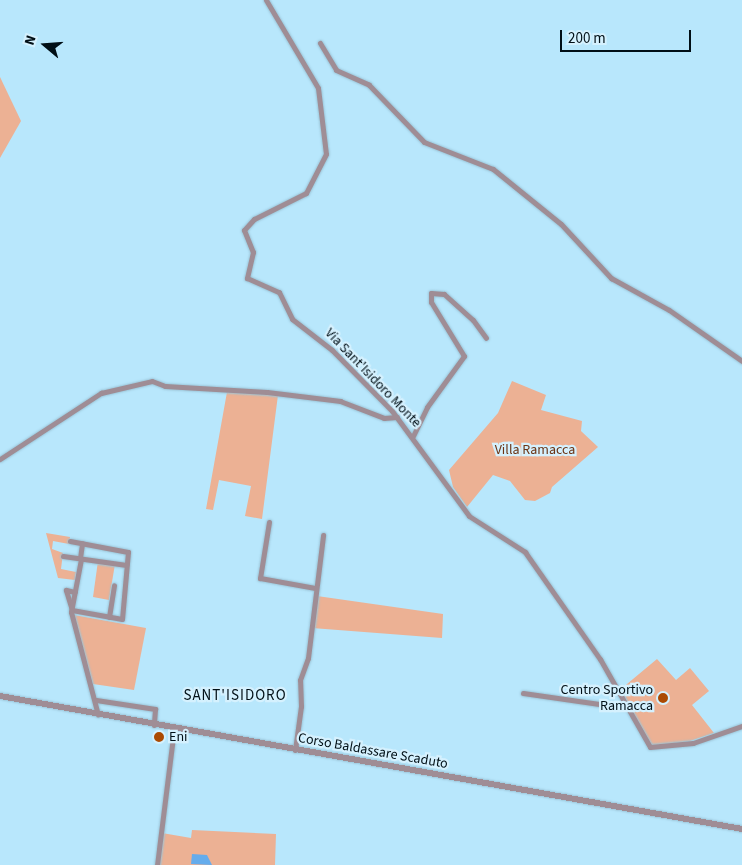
<!DOCTYPE html>
<style>
body{margin:0}
#map{position:relative;width:742px;height:865px;overflow:hidden;background:#b8e7fc;font-family:"Source Sans 3",sans-serif}
div>[style]{position:absolute}
[style*='--x']{left:calc(var(--x)*1px);top:calc(var(--y)*1px);width:calc(var(--w)*1px);rotate:calc(var(--a)*1deg)}
.green>*{inset:0;background:#ecb194}
.building>*{inset:0;background:#65acec}
.roads{filter:drop-shadow(0 0 1px #9bc4d7) drop-shadow(0 0 1px #9bc4d7)}
.minor>*{height:5px;margin:-2.5px;padding:0 2.5px;transform-origin:2.5px;border-radius:2.5px;background:#9f8d95}
.tertiary>*{height:6px;margin:-3px;padding:0 3px;transform-origin:3px;border-radius:3px;background:#9f8d95}
.dots>*{width:14px;height:14px;translate:-50% -50%;box-sizing:border-box;border:2px solid #d5f1fe;border-radius:50%}
span{translate:-50% -50%;white-space:nowrap;text-align:center;line-height:1.15;-webkit-text-stroke:4.5px #d5f1fe;paint-order:stroke}
.street-label{font-size:14px;color:#010f16}
.park-label{font-size:14px;color:#6b3415}
.poi-label{font-size:14px;color:#010f16}
.right{translate:-100% -50%;text-align:right}
.left{translate:0 -50%;text-align:left}
.neighbourhood-label{font-size:15px;color:#010f16;letter-spacing:1px}
.north{position:absolute;left:20px;top:20px;width:50px;height:50px;-webkit-text-stroke:4px #d5f1fe;paint-order:stroke;rotate:288deg;font-size:14px;font-weight:700;line-height:20px;text-align:center;color:#010f16}
.north::after{content:'';display:block;margin:auto;width:18px;height:22px;background:#010f16;clip-path:polygon(50% 0,100% 100%,50% 72%,0 100%)}
.scale{position:absolute;left:560px;top:30px;width:131px;height:22px;box-sizing:border-box;border:2px solid #010f16;border-top:0;padding-left:6px;font-size:15px;line-height:18px;white-space:nowrap;color:#010f16;-webkit-text-stroke:4px #d5f1fe;paint-order:stroke}
</style>
<div id="map">
<div class="green">
<i style="clip-path:polygon(0 77px,21px 121px,0 158px)"></i>
<i style="clip-path:polygon(512px 381px,546px 395px,541px 410px,582px 421px,581px 431px,598px 447px,552px 487px,550px 493px,535px 501px,525px 500px,510px 481px,493px 475px,467px 507px,453px 487px,449px 470px,498px 413px)"></i>
<i style="clip-path:polygon(227px 392px,278px 395px,262px 519px,245px 516px,251px 486px,219px 480px,213px 510px,206px 509px)"></i>
<i style="clip-path:polygon(46px 533px,70px 537px,69px 544px,53px 541px,52px 549px,63px 553px,61px 569px,76px 572px,75px 580px,58px 578px)"></i>
<i style="clip-path:polygon(98px 561px,115px 564px,109px 600px,93px 597px)"></i>
<i style="clip-path:polygon(317px 596px,443px 614px,442px 638px,312px 628px)"></i>
<i style="clip-path:polygon(74px 615px,146px 628px,134px 690px,93px 684px)"></i>
<i style="clip-path:polygon(657px 659px,676px 680px,690px 668px,709px 691px,692px 705px,714px 733px,690px 741px,651px 746px,621px 689px)"></i>
<i style="clip-path:polygon(192px 830px,276px 834px,275px 865px,159px 865px,162px 833px,191px 838px)"></i>
</div>
<div class="building">
<i style="clip-path:polygon(192px 854px,207px 855px,212px 865px,191px 864px)"></i>
</div>
<div class="roads">
<div class="minor">
<i style="--x:266;--y:0;--w:102;--a:59.4"></i>
<i style="--x:318;--y:88;--w:66;--a:83.1"></i>
<i style="--x:326;--y:154;--w:44;--a:117.1"></i>
<i style="--x:306;--y:193;--w:58;--a:153.4"></i>
<i style="--x:254;--y:219;--w:15;--a:132"></i>
<i style="--x:244;--y:230;--w:24;--a:68"></i>
<i style="--x:253;--y:252;--w:27;--a:103"></i>
<i style="--x:247;--y:278;--w:35;--a:24"></i>
<i style="--x:279;--y:292;--w:30;--a:64"></i>
<i style="--x:292;--y:319;--w:51;--a:37.8"></i>
<i style="--x:332;--y:350;--w:86;--a:45.5"></i>
<i style="--x:392;--y:411;--w:130;--a:53.7"></i>
<i style="--x:469;--y:516;--w:67;--a:32.7"></i>
<i style="--x:525;--y:552;--w:131;--a:55"></i>
<i style="--x:600;--y:659;--w:101;--a:60.4"></i>
<i style="--x:650;--y:747;--w:43;--a:-5.3"></i>
<i style="--x:693;--y:743;--w:52;--a:-19.1"></i>
<i style="--x:320;--y:43;--w:31;--a:59"></i>
<i style="--x:336;--y:70;--w:36;--a:24"></i>
<i style="--x:369;--y:85;--w:79;--a:46"></i>
<i style="--x:424;--y:142;--w:74;--a:21.4"></i>
<i style="--x:493;--y:169;--w:87;--a:39"></i>
<i style="--x:561;--y:224;--w:74;--a:47.2"></i>
<i style="--x:611;--y:278;--w:66;--a:28.9"></i>
<i style="--x:669;--y:310;--w:89;--a:34.9"></i>
<i style="--x:413;--y:436;--w:32;--a:-64"></i>
<i style="--x:427;--y:407;--w:63;--a:-54"></i>
<i style="--x:464;--y:356;--w:63;--a:-121.4"></i>
<i style="--x:431;--y:302;--w:9;--a:-90"></i>
<i style="--x:431;--y:293;--w:13;--a:4"></i>
<i style="--x:444;--y:294;--w:39;--a:42"></i>
<i style="--x:473;--y:320;--w:22;--a:54"></i>
<i style="--x:0;--y:459;--w:121;--a:-33.2"></i>
<i style="--x:101;--y:393;--w:52;--a:-13.2"></i>
<i style="--x:152;--y:381;--w:14;--a:21"></i>
<i style="--x:165;--y:386;--w:102;--a:3.4"></i>
<i style="--x:267;--y:392;--w:74;--a:7"></i>
<i style="--x:340;--y:401;--w:47;--a:21.1"></i>
<i style="--x:384;--y:418;--w:13;--a:-4"></i>
<i style="--x:269;--y:522;--w:57;--a:99.1"></i>
<i style="--x:260;--y:578;--w:56;--a:10.3"></i>
<i style="--x:70;--y:541;--w:59;--a:10.7"></i>
<i style="--x:128;--y:552;--w:67;--a:95.1"></i>
<i style="--x:122;--y:619;--w:51;--a:-169.8"></i>
<i style="--x:72;--y:610;--w:21;--a:-107"></i>
<i style="--x:66;--y:590;--w:9;--a:13"></i>
<i style="--x:63;--y:556;--w:64;--a:8.1"></i>
<i style="--x:80;--y:558;--w:15;--a:-82"></i>
<i style="--x:81;--y:559;--w:54;--a:100.7"></i>
<i style="--x:71;--y:612;--w:106;--a:75.3"></i>
<i style="--x:109;--y:617;--w:32;--a:-81"></i>
<i style="--x:523;--y:693;--w:105;--a:8.2"></i>
<i style="--x:96;--y:700;--w:60;--a:8.7"></i>
<i style="--x:155;--y:709;--w:16;--a:94"></i>
<i style="--x:295;--y:750;--w:44;--a:-82.2"></i>
<i style="--x:301;--y:706;--w:26;--a:-92"></i>
<i style="--x:300;--y:680;--w:23;--a:-70"></i>
<i style="--x:308;--y:658;--w:124;--a:-83"></i>
<i style="--x:157;--y:865;--w:138;--a:-82.9"></i>
</div>
<div class="tertiary">
<i style="--x:0;--y:696;--w:754;--a:10.16"></i>
</div>
</div>
<div class="dots">
<i style="left:663px;top:698px;background:#ab4a02"></i>
<i style="left:159px;top:737px;background:#ab4a02"></i>
</div>
<div class="street-label">
<span style="left:373px;top:378px;rotate:46deg">Via Sant'Isidoro Monte</span>
<span style="left:373px;top:751px;rotate:10deg">Corso Baldassare Scaduto</span>
</div>
<div class="park-label">
<span style="left:535px;top:450px">Villa Ramacca</span>
</div>
<div class="poi-label">
<span class="right" style="left:653px;top:698px">Centro Sportivo<br>Ramacca</span>
<span class="left" style="left:169px;top:737px">Eni</span>
</div>
<div class="neighbourhood-label">
<span style="left:235px;top:696px">SANT'ISIDORO</span>
</div>
<div class="north">N</div>
<div class="scale">200 m</div>
</div>
